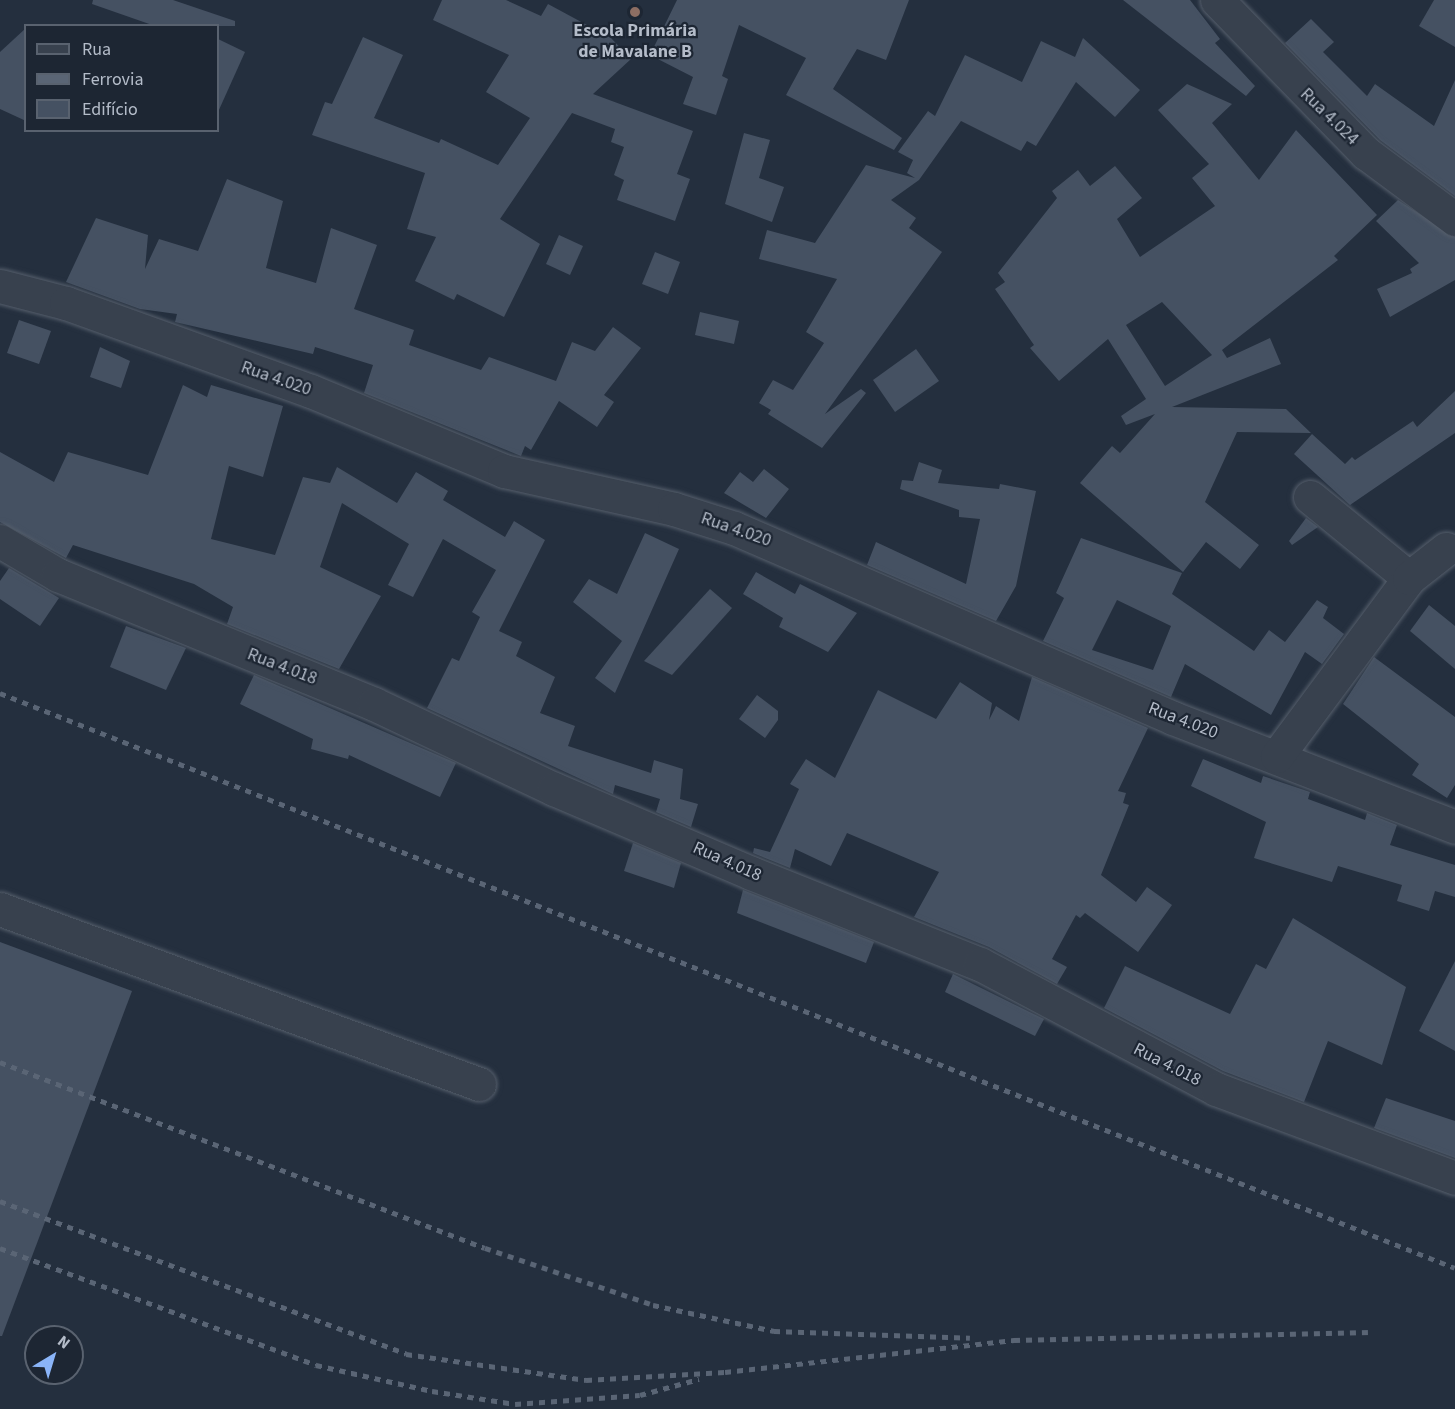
<!DOCTYPE html>
<meta charset="utf-8">
<style>
body{margin:0}
#map{position:relative;width:1455px;height:1409px;overflow:hidden;background:#242f3e;font-family:"Source Sans 3",sans-serif}
div>[style]{position:absolute}
[style*='--x']{left:calc(var(--x)*1px);top:calc(var(--y)*1px);width:calc(var(--w)*1px);rotate:calc(var(--a)*1deg)}
.building>*{inset:0;background:#455162}
.roads{filter:drop-shadow(0 0 2px #565f6c) drop-shadow(0 0 2px #565f6c)}
.minor>*{height:33px;margin:-16.5px;padding:0 16.5px;transform-origin:16.5px;border-radius:16.5px;background:#38414e}
.rail>*{height:4.5px;margin-top:-2.25px;transform-origin:0;background:repeating-linear-gradient(90deg,#5a6575 0 6px,transparent 0 12px)}
.dots>*{width:16px;height:16px;translate:-50% -50%;box-sizing:border-box;border:3px solid #1d2633;border-radius:50%}
span{translate:-50% -50%;white-space:nowrap;text-align:center;line-height:1.15;-webkit-text-stroke:4.5px #1d2633;paint-order:stroke}
.poi-label{font-size:18px;color:#b4bcc9;font-weight:700}
.street-label{font-size:18px;color:#b4bcc9}
.legend{position:absolute;left:24px;top:24px;width:195px;height:108px;box-sizing:border-box;background:#1d2633;border:2px solid #59626f;margin:0;padding:8px 10px;list-style:none;font-size:18px;color:#b4bcc9}
.legend li{display:flex;align-items:center;gap:12px;height:30px}
.legend b{width:30px;border:2px solid #59626f}
.north{position:absolute;left:24px;top:1325px;width:60px;height:60px;box-sizing:border-box;background:#1d2633;border:2px solid #59626f;border-radius:50%;rotate:38deg;font-size:16px;font-weight:700;line-height:24px;text-align:center;color:#b4bcc9}
.north::after{content:'';display:block;margin:auto;width:21px;height:27px;background:#8ab4f8;clip-path:polygon(50% 0,100% 100%,50% 72%,0 100%)}
</style>
<div id="map">
<div class="building">
<i style="clip-path:polygon(93px 0,173px 0,235px 21px,235px 26px,155px 26px,92px 4px)"></i>
<i style="clip-path:polygon(442px 0,506px 0,541px 16px,548px 4px,611px 38px,631px 59px,593px 94px,693px 131px,677px 174px,690px 179px,675px 221px,617px 200px,624px 180px,614px 175px,624px 147px,611px 142px,615px 129px,572px 113px,500px 219px,540px 244px,504px 317px,457px 294px,454px 300px,415px 281px,436px 237px,407px 229px,425px 173px,312px 135px,325px 102px,332px 104px,363px 37px,403px 55px,374px 118px,439px 143px,441px 139px,498px 165px,530px 118px,486px 92px,509px 55px,433px 20px)"></i>
<i style="clip-path:polygon(677px 0,909px 0,886px 60px,857px 49px,833px 89px,902px 138px,894px 150px,786px 95px,806px 58px,739px 25px,722px 76px,728px 79px,716px 115px,683px 104px,693px 77px,650px 55px)"></i>
<i style="clip-path:polygon(1123px 0,1190px 0,1220px 39px,1215px 43px,1255px 86px,1246px 96px)"></i>
<i style="clip-path:polygon(1434px 0,1455px 0,1455px 47px,1419px 26px)"></i>
<i style="clip-path:polygon(1311px 19px,1334px 42px,1323px 52px,1367px 96px,1375px 84px,1434px 126px,1455px 80px,1455px 196px,1380px 140px,1285px 43px)"></i>
<i style="clip-path:polygon(26px 28px,26px 121px,0 109px,0 52px)"></i>
<i style="clip-path:polygon(1083px 38px,1140px 90px,1115px 117px,1076px 82px,1036px 146px,1027px 141px,1021px 151px,961px 121px,919px 180px,891px 200px,916px 218px,909px 228px,942px 252px,825px 414px,861px 389px,866px 393px,822px 448px,768px 414px,771px 410px,759px 403px,773px 380px,793px 390px,824px 343px,806px 332px,837px 279px,759px 259px,767px 230px,815px 243px,866px 165px,915px 178px,907px 173px,913px 160px,898px 152px,928px 111px,935px 116px,965px 55px,1022px 82px,1041px 41px,1075px 57px)"></i>
<i style="clip-path:polygon(218px 39px,245px 52px,218px 112px)"></i>
<i style="clip-path:polygon(evenodd,1187px 84px,1232px 104px,1212px 123px,1259px 180px,1296px 130px,1377px 215px,1334px 256px,1338px 260px,1222px 350px,1227px 358px,1270px 338px,1281px 364px,1172px 407px,1286px 409px,1311px 433px,1237px 432px,1205px 502px,1259px 545px,1240px 569px,1206px 542px,1183px 572px,1080px 483px,1112px 446px,1120px 453px,1155px 414px,1126px 425px,1121px 416px,1146px 399px,1108px 339px,1059px 381px,1030px 348px,1034px 345px,995px 289px,1005px 282px,998px 273px,1057px 198px,1052px 191px,1078px 170px,1090px 186px,1115px 166px,1142px 198px,1117px 219px,1140px 257px,1215px 206px,1192px 178px,1209px 164px,1158px 110px,1187px 84px,1162px 302px,1212px 355px,1165px 386px,1126px 325px,1162px 302px)"></i>
<i style="clip-path:polygon(744px 133px,770px 140px,759px 178px,784px 187px,772px 222px,725px 204px)"></i>
<i style="clip-path:polygon(227px 179px,283px 201px,266px 268px,316px 283px,331px 228px,377px 245px,354px 309px,414px 330px,409px 345px,481px 370px,489px 357px,556px 381px,572px 342px,595px 351px,613px 327px,641px 348px,604px 395px,614px 402px,597px 427px,559px 401px,531px 450px,525px 446px,521px 456px,364px 393px,373px 365px,315px 347px,313px 354px,175px 322px,177px 314px,140px 309px,66px 282px,96px 218px,148px 235px,145px 269px,159px 239px,198px 251px)"></i>
<i style="clip-path:polygon(1398px 200px,1455px 237px,1455px 280px,1390px 317px,1377px 289px,1412px 273px,1410px 269px,1419px 263px,1376px 221px)"></i>
<i style="clip-path:polygon(559px 235px,583px 246px,570px 275px,546px 264px)"></i>
<i style="clip-path:polygon(655px 252px,680px 262px,668px 294px,642px 284px)"></i>
<i style="clip-path:polygon(700px 312px,739px 321px,734px 344px,695px 335px)"></i>
<i style="clip-path:polygon(19px 320px,51px 331px,39px 364px,7px 353px)"></i>
<i style="clip-path:polygon(100px 347px,130px 361px,121px 388px,90px 377px)"></i>
<i style="clip-path:polygon(916px 349px,939px 381px,895px 412px,873px 380px)"></i>
<i style="clip-path:polygon(183px 385px,207px 397px,211px 385px,283px 406px,263px 477px,229px 466px,211px 539px,275px 555px,303px 477px,330px 483px,337px 467px,397px 503px,416px 472px,448px 491px,443px 500px,505px 537px,514px 521px,545px 540px,499px 631px,522px 642px,516px 656px,555px 677px,540px 713px,575px 726px,568px 746px,651px 773px,654px 760px,683px 769px,680px 799px,698px 804px,691px 827px,656px 812px,660px 799px,615px 785px,613px 794px,427px 708px,452px 658px,459px 661px,480px 617px,472px 612px,496px 570px,443px 539px,413px 597px,388px 585px,409px 544px,342px 503px,320px 567px,381px 596px,339px 669px,227px 624px,233px 607px,194px 584px,73px 545px,66px 558px,0 522px,0 452px,54px 482px,68px 452px,148px 475px)"></i>
<i style="clip-path:polygon(1455px 391px,1455px 433px,1350px 505px,1294px 454px,1312px 434px,1345px 464px,1352px 457px,1355px 460px,1413px 421px,1417px 427px)"></i>
<i style="clip-path:polygon(919px 462px,942px 470px,938px 483px,999px 489px,1000px 484px,1036px 491px,1016px 586px,996px 621px,867px 565px,876px 542px,966px 584px,980px 519px,959px 517px,959px 510px,900px 489px,902px 480px,913px 481px)"></i>
<i style="clip-path:polygon(764px 469px,789px 489px,766px 518px,724px 493px,740px 472px,753px 482px)"></i>
<i style="clip-path:polygon(1306px 518px,1318px 527px,1292px 545px,1289px 541px)"></i>
<i style="clip-path:polygon(645px 533px,679px 549px,615px 693px,595px 678px,622px 641px,573px 602px,589px 579px,617px 594px)"></i>
<i style="clip-path:polygon(evenodd,1081px 538px,1182px 573px,1172px 594px,1254px 651px,1269px 630px,1285px 642px,1317px 600px,1328px 607px,1323px 618px,1344px 634px,1322px 664px,1305px 652px,1271px 715px,1185px 664px,1171px 697px,1043px 641px,1064px 598px,1056px 593px,1081px 538px,1117px 600px,1171px 626px,1153px 670px,1092px 650px,1117px 600px)"></i>
<i style="clip-path:polygon(9px 568px,59px 598px,40px 626px,0 599px,0 581px)"></i>
<i style="clip-path:polygon(756px 572px,795px 594px,800px 584px,857px 613px,828px 652px,779px 627px,783px 618px,743px 594px)"></i>
<i style="clip-path:polygon(710px 589px,732px 608px,672px 675px,644px 661px)"></i>
<i style="clip-path:polygon(1429px 605px,1455px 626px,1455px 669px,1410px 631px)"></i>
<i style="clip-path:polygon(126px 626px,186px 648px,166px 690px,110px 667px)"></i>
<i style="clip-path:polygon(1374px 657px,1455px 717px,1455px 785px,1447px 798px,1412px 775px,1419px 764px,1343px 704px)"></i>
<i style="clip-path:polygon(254px 675px,456px 763px,440px 797px,349px 755px,348px 759px,311px 749px,313px 739px,240px 704px)"></i>
<i style="clip-path:polygon(1032px 677px,1148px 728px,1118px 791px,1126px 793px,1123px 803px,1129px 805px,1101px 875px,1136px 902px,1147px 887px,1172px 905px,1138px 952px,1085px 913px,1080px 918px,1076px 915px,1052px 959px,1067px 967px,1057px 984px,989px 947px,914px 917px,939px 872px,847px 833px,831px 866px,795px 849px,790px 868px,753px 853px,754px 848px,770px 852px,799px 789px,790px 784px,806px 759px,835px 778px,878px 690px,936px 719px,960px 682px,992px 703px,989px 720px,996px 706px,1019px 721px)"></i>
<i style="clip-path:polygon(757px 695px,778px 711px,778px 720px,765px 738px,739px 719px)"></i>
<i style="clip-path:polygon(1203px 759px,1261px 783px,1263px 776px,1310px 792px,1308px 799px,1365px 820px,1367px 813px,1397px 825px,1390px 845px,1455px 865px,1455px 897px,1435px 891px,1429px 911px,1397px 901px,1402px 885px,1338px 866px,1332px 882px,1254px 858px,1266px 822px,1191px 786px)"></i>
<i style="clip-path:polygon(633px 843px,681px 863px,674px 888px,624px 871px)"></i>
<i style="clip-path:polygon(743px 890px,874px 942px,866px 963px,737px 913px)"></i>
<i style="clip-path:polygon(1293px 918px,1406px 987px,1382px 1065px,1328px 1041px,1304px 1102px,1223px 1071px,1104px 1008px,1125px 966px,1230px 1014px,1256px 964px,1266px 969px)"></i>
<i style="clip-path:polygon(0 942px,132px 991px,2px 1336px,0 1336px)"></i>
<i style="clip-path:polygon(1455px 961px,1455px 1051px,1419px 1031px)"></i>
<i style="clip-path:polygon(953px 974px,1044px 1019px,1035px 1036px,945px 992px)"></i>
<i style="clip-path:polygon(1386px 1098px,1455px 1121px,1455px 1158px,1374px 1128px)"></i>
</div>
<div class="roads">
<div class="minor">
<i style="--x:1217;--y:0;--w:214;--a:45.8"></i>
<i style="--x:1366;--y:153;--w:111;--a:36.6"></i>
<i style="--x:0;--y:286;--w:68;--a:14.4"></i>
<i style="--x:66;--y:303;--w:260;--a:19.8"></i>
<i style="--x:311;--y:391;--w:209;--a:22.5"></i>
<i style="--x:504;--y:471;--w:174;--a:12.6"></i>
<i style="--x:674;--y:509;--w:63;--a:17.6"></i>
<i style="--x:734;--y:528;--w:478;--a:23.4"></i>
<i style="--x:1173;--y:718;--w:302;--a:21.1"></i>
<i style="--x:1310;--y:497;--w:128;--a:39.3"></i>
<i style="--x:0;--y:541;--w:67;--a:30.4"></i>
<i style="--x:58;--y:575;--w:341;--a:22.2"></i>
<i style="--x:374;--y:704;--w:199;--a:25.3"></i>
<i style="--x:554;--y:789;--w:214;--a:23.1"></i>
<i style="--x:751;--y:873;--w:246;--a:21.7"></i>
<i style="--x:980;--y:964;--w:267;--a:27.9"></i>
<i style="--x:1216;--y:1089;--w:255;--a:20.4"></i>
<i style="--x:1277;--y:756;--w:222;--a:-53.4"></i>
<i style="--x:1409;--y:578;--w:47;--a:-38.1"></i>
<i style="--x:0;--y:909;--w:510;--a:20.07"></i>
</div>
</div>
<div class="rail">
<i style="--x:0;--y:693;--w:1564;--a:21.56"></i>
<i style="--x:0;--y:1062;--w:519;--a:20.98"></i>
<i style="--x:485;--y:1248;--w:177;--a:18.7"></i>
<i style="--x:653;--y:1305;--w:124;--a:12.1"></i>
<i style="--x:774;--y:1331;--w:196;--a:2"></i>
<i style="--x:0;--y:1201;--w:434;--a:20.6"></i>
<i style="--x:406;--y:1354;--w:182;--a:8.2"></i>
<i style="--x:586;--y:1380;--w:139;--a:-3.3"></i>
<i style="--x:725;--y:1372;--w:291;--a:-6.3"></i>
<i style="--x:1014;--y:1340;--w:357;--a:-1.3"></i>
<i style="--x:0;--y:1248;--w:337;--a:20.3"></i>
<i style="--x:316;--y:1365;--w:119;--a:12.6"></i>
<i style="--x:432;--y:1391;--w:84;--a:8.9"></i>
<i style="--x:515;--y:1404;--w:125;--a:-4.1"></i>
<i style="--x:640;--y:1395;--w:61;--a:-15.2"></i>
</div>
<div class="dots">
<i style="left:635px;top:12px;background:#8d6e63"></i>
</div>
<div class="poi-label">
<span style="left:635px;top:42px">Escola Primária<br>de Mavalane B</span>
</div>
<div class="street-label">
<span style="left:1329px;top:117px;rotate:44deg">Rua 4.024</span>
<span style="left:276px;top:379px;rotate:19deg">Rua 4.020</span>
<span style="left:736px;top:530px;rotate:19deg">Rua 4.020</span>
<span style="left:282px;top:667px;rotate:21deg">Rua 4.018</span>
<span style="left:1183px;top:721px;rotate:21deg">Rua 4.020</span>
<span style="left:727px;top:862px;rotate:24deg">Rua 4.018</span>
<span style="left:1167px;top:1065px;rotate:27deg">Rua 4.018</span>
</div>
<ul class="legend">
<li><b style="height:8px;background:#38414e"></b>Rua</li>
<li><b style="height:8px;background:#5a6575"></b>Ferrovia</li>
<li><b style="height:16px;background:#455162"></b>Edifício</li>
</ul>
<div class="north">N</div>
</div>
